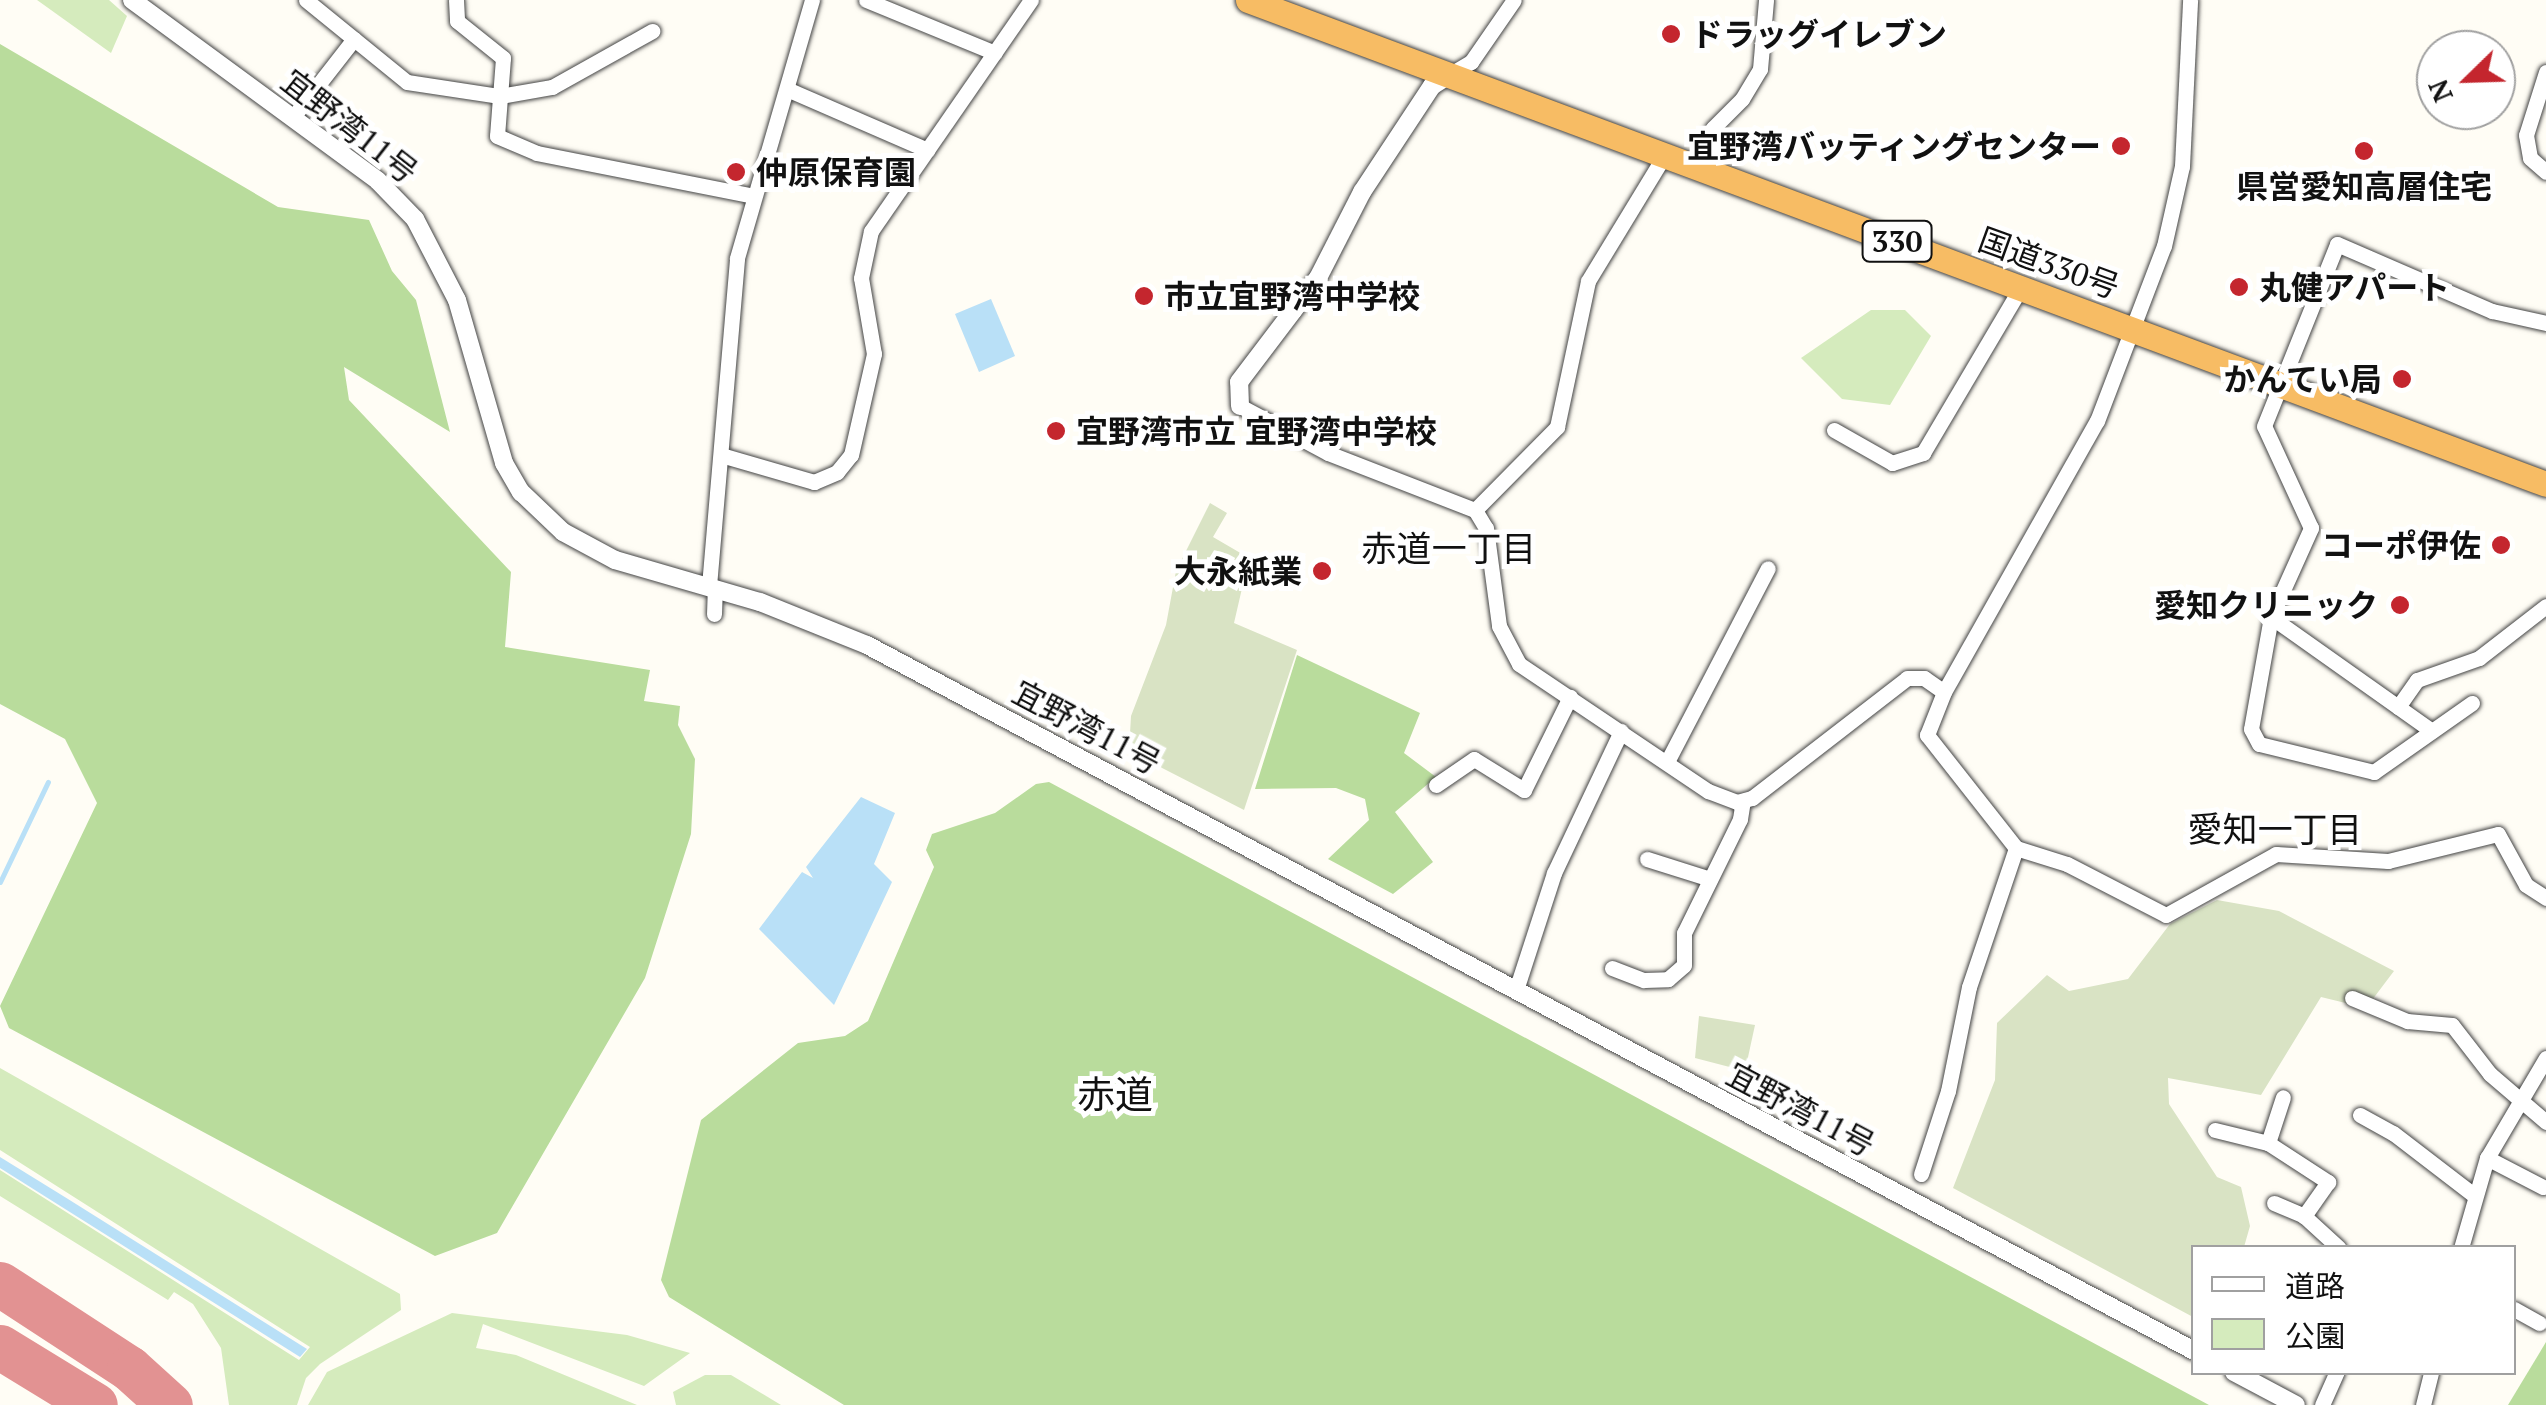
<!DOCTYPE html>
<meta charset="utf-8">
<style>
body{margin:0}
#map{position:relative;width:2546px;height:1405px;overflow:hidden;background:#fffdf5;font-family:"PT Serif","Noto Sans JP",serif}
div>[style]{position:absolute}
[style*='--x']{left:calc(var(--x)*1px);top:calc(var(--y)*1px);width:calc(var(--w)*1px);rotate:calc(var(--a)*1deg)}
.green>*{inset:0;background:#d5ebbd}
.forest>*{inset:0;background:#b9dc9c}
.cemetery>*{inset:0;background:#d9e3c4}
.water>*{inset:0;background:#b9e0f7}
.stream>*{height:5px;margin:-2.5px;padding:0 2.5px;transform-origin:2.5px;border-radius:2.5px;background:#b9e0f7}
.taxiway>*{height:45px;margin:-22.5px;padding:0 22.5px;transform-origin:22.5px;border-radius:22.5px;background:#e29292}
.roads{filter:drop-shadow(0 0 2px #444) drop-shadow(0 0 2px #444)}
.minor>*{height:15px;margin:-7.5px;padding:0 7.5px;transform-origin:7.5px;border-radius:7.5px;background:#fff}
.tertiary>*{height:18px;margin:-9px;padding:0 9px;transform-origin:9px;border-radius:9px;background:#fff}
.trunk>*{height:25px;margin:-12.5px;padding:0 12.5px;transform-origin:12.5px;border-radius:12.5px;background:#f7bc64}
.dots>*{width:28px;height:28px;translate:-50% -50%;box-sizing:border-box;border:5px solid #fff;border-radius:50%}
span{translate:-50% -50%;white-space:nowrap;text-align:center;line-height:1.15;-webkit-text-stroke:10px #fff;paint-order:stroke}
.shield-label span{padding:2px 8px;background:#fff;border:2px solid;border-radius:8px;-webkit-text-stroke-width:0}
.shield-label{font-size:30px;color:#111;font-weight:700}
.poi-label{font-size:32px;color:#111;font-weight:700}
.left{translate:0 -50%;text-align:left}
.right{translate:-100% -50%;text-align:right}
.street-label{font-size:32px;color:#111}
.neighbourhood-label{font-size:35px;color:#111}
.quarter-label{font-size:38px;color:#111}
.legend{position:absolute;left:2191px;top:1245px;width:325px;height:130px;box-sizing:border-box;background:#fff;border:2px solid #a0a0a0;margin:0;padding:12px 18px;list-style:none;font-size:30px;color:#111}
.legend li{display:flex;align-items:center;gap:20px;height:50px}
.legend b{width:50px;border:2px solid #a0a0a0}
.north{position:absolute;left:2416px;top:30px;width:100px;height:100px;box-sizing:border-box;background:#fff;border:2px solid #a0a0a0;border-radius:50%;rotate:247deg;font-size:28px;font-weight:700;line-height:40px;text-align:center;color:#111}
.north::after{content:'';display:block;margin:auto;width:35px;height:45px;background:#c4262e;clip-path:polygon(50% 0,100% 100%,50% 72%,0 100%)}
</style>
<div id="map">
<div class="green">
<i style="clip-path:polygon(37px 0,109px 0,127px 16px,111px 53px)"></i>
<i style="clip-path:polygon(1871px 310px,1905px 310px,1931px 336px,1890px 405px,1842px 399px,1801px 358px)"></i>
<i style="clip-path:polygon(0 1068px,400px 1294px,401px 1310px,320px 1364px,306px 1378px,297px 1405px,229px 1405px,221px 1348px,193px 1304px,174px 1292px,168px 1300px,0 1196px,0 1170px,299px 1360px,310px 1347px,0 1150px)"></i>
<i style="clip-path:polygon(452px 1313px,627px 1335px,690px 1353px,644px 1386px,483px 1324px,476px 1348px,516px 1355px,637px 1405px,308px 1405px,327px 1372px)"></i>
<i style="clip-path:polygon(705px 1375px,731px 1375px,781px 1405px,676px 1405px,673px 1392px)"></i>
</div>
<div class="forest">
<i style="clip-path:polygon(0 44px,278px 207px,369px 220px,392px 271px,416px 300px,450px 432px,344px 367px,349px 400px,511px 572px,505px 647px,650px 670px,644px 701px,680px 706px,678px 725px,695px 759px,691px 834px,645px 978px,497px 1233px,435px 1256px,9px 1028px,0 1006px,97px 803px,65px 739px,0 704px)"></i>
<i style="clip-path:polygon(1297px 655px,1420px 713px,1404px 753px,1436px 777px,1395px 812px,1433px 862px,1393px 894px,1328px 859px,1369px 820px,1365px 799px,1336px 788px,1255px 789px)"></i>
<i style="clip-path:polygon(1049px 782px,2209px 1405px,844px 1405px,669px 1297px,661px 1280px,701px 1120px,798px 1043px,845px 1036px,868px 1021px,934px 867px,926px 850px,932px 834px,995px 813px,1036px 784px)"></i>
<i style="clip-path:polygon(2546px 1342px,2546px 1405px,2508px 1405px)"></i>
</div>
<div class="cemetery">
<i style="clip-path:polygon(1210px 503px,1227px 513px,1213px 537px,1249px 558px,1234px 623px,1297px 650px,1244px 810px,1129px 751px,1131px 716px,1166px 625px,1176px 571px)"></i>
<i style="clip-path:polygon(2217px 900px,2279px 911px,2394px 971px,2366px 1008px,2321px 997px,2261px 1095px,2168px 1078px,2169px 1104px,2217px 1177px,2241px 1187px,2250px 1226px,2244px 1247px,2194px 1248px,2193px 1317px,1953px 1188px,1995px 1080px,1997px 1023px,2047px 975px,2069px 991px,2128px 979px,2170px 924px)"></i>
<i style="clip-path:polygon(1699px 1016px,1755px 1025px,1745px 1071px,1695px 1058px)"></i>
</div>
<div class="water">
<i style="clip-path:polygon(991px 299px,1015px 356px,979px 372px,955px 314px)"></i>
<i style="clip-path:polygon(861px 797px,895px 813px,874px 864px,892px 882px,834px 1005px,759px 929px,802px 872px,813px 878px,806px 867px)"></i>
<i style="clip-path:polygon(0 1157px,68px 1199px,307px 1349px,300px 1357px,0 1168px)"></i>
</div>
<div class="stream">
<i style="--x:0;--y:882;--w:111;--a:-64.4"></i>
</div>
<div class="taxiway">
<i style="--x:0;--y:1284;--w:154;--a:33.1"></i>
<i style="--x:129;--y:1368;--w:55;--a:42.1"></i>
<i style="--x:0;--y:1347;--w:111;--a:31.4"></i>
</div>
<div class="roads">
<div class="minor">
<i style="--x:306;--y:0;--w:130;--a:39.1"></i>
<i style="--x:407;--y:82;--w:94;--a:8.6"></i>
<i style="--x:500;--y:96;--w:53;--a:-9.8"></i>
<i style="--x:552;--y:87;--w:115;--a:-29.2"></i>
<i style="--x:456;--y:0;--w:21;--a:87"></i>
<i style="--x:457;--y:21;--w:59;--a:38.8"></i>
<i style="--x:503;--y:58;--w:78;--a:94.4"></i>
<i style="--x:497;--y:136;--w:43;--a:23"></i>
<i style="--x:537;--y:153;--w:221;--a:11.2"></i>
<i style="--x:866;--y:0;--w:139;--a:22.3"></i>
<i style="--x:2546;--y:72;--w:66;--a:107.6"></i>
<i style="--x:2526;--y:135;--w:23;--a:80"></i>
<i style="--x:2530;--y:158;--w:21;--a:41"></i>
<i style="--x:1449;--y:75;--w:26;--a:-31"></i>
<i style="--x:1471;--y:62;--w:75;--a:-55.3"></i>
<i style="--x:787;--y:89;--w:153;--a:23.5"></i>
<i style="--x:293;--y:117;--w:99;--a:-52"></i>
<i style="--x:1694;--y:167;--w:43;--a:-64"></i>
<i style="--x:1713;--y:128;--w:41;--a:-45"></i>
<i style="--x:1742;--y:99;--w:35;--a:-59"></i>
<i style="--x:1760;--y:69;--w:69;--a:-85"></i>
<i style="--x:1240;--y:406;--w:100;--a:28.1"></i>
<i style="--x:1328;--y:453;--w:158;--a:21.2"></i>
<i style="--x:1475;--y:510;--w:21;--a:59"></i>
<i style="--x:1486;--y:528;--w:99;--a:82.4"></i>
<i style="--x:1499;--y:626;--w:43;--a:62.2"></i>
<i style="--x:1519;--y:664;--w:228;--a:33.9"></i>
<i style="--x:1708;--y:791;--w:31;--a:21"></i>
<i style="--x:1737;--y:802;--w:16;--a:-15"></i>
<i style="--x:1752;--y:798;--w:196;--a:-37.7"></i>
<i style="--x:1907;--y:678;--w:17;--a:0"></i>
<i style="--x:1924;--y:678;--w:24;--a:35"></i>
<i style="--x:1834;--y:430;--w:67;--a:29.6"></i>
<i style="--x:1892;--y:463;--w:33;--a:-18"></i>
<i style="--x:1923;--y:453;--w:193;--a:-59.4"></i>
<i style="--x:721;--y:455;--w:97;--a:16.2"></i>
<i style="--x:814;--y:482;--w:25;--a:-23"></i>
<i style="--x:837;--y:472;--w:22;--a:-51"></i>
<i style="--x:851;--y:455;--w:104;--a:-77.2"></i>
<i style="--x:874;--y:354;--w:77;--a:-99.7"></i>
<i style="--x:861;--y:278;--w:48;--a:-78"></i>
<i style="--x:871;--y:231;--w:281;--a:-55.3"></i>
<i style="--x:1475;--y:510;--w:117;--a:-45.3"></i>
<i style="--x:1557;--y:427;--w:149;--a:-78"></i>
<i style="--x:1588;--y:281;--w:146;--a:-58.7"></i>
<i style="--x:709;--y:586;--w:329;--a:-85.1"></i>
<i style="--x:737;--y:258;--w:269;--a:-73.8"></i>
<i style="--x:714;--y:614;--w:26;--a:-88"></i>
<i style="--x:2271;--y:617;--w:197;--a:35.3"></i>
<i style="--x:2472;--y:703;--w:120;--a:144.9"></i>
<i style="--x:2374;--y:772;--w:118;--a:-166.3"></i>
<i style="--x:2259;--y:744;--w:17;--a:-118"></i>
<i style="--x:2251;--y:729;--w:114;--a:-79.9"></i>
<i style="--x:2271;--y:617;--w:98;--a:-65.8"></i>
<i style="--x:2311;--y:528;--w:112;--a:-114.7"></i>
<i style="--x:2264;--y:426;--w:196;--a:-68.1"></i>
<i style="--x:2337;--y:244;--w:169;--a:23.4"></i>
<i style="--x:2492;--y:311;--w:55;--a:12.5"></i>
<i style="--x:2398;--y:707;--w:33;--a:-55"></i>
<i style="--x:2417;--y:680;--w:66;--a:-19.5"></i>
<i style="--x:2479;--y:658;--w:85;--a:-37.8"></i>
<i style="--x:1668;--y:760;--w:216;--a:-62.5"></i>
<i style="--x:1436;--y:785;--w:46;--a:-34.4"></i>
<i style="--x:1474;--y:759;--w:59;--a:31.8"></i>
<i style="--x:1524;--y:790;--w:104;--a:-63.7"></i>
<i style="--x:2016;--y:848;--w:53;--a:17.4"></i>
<i style="--x:2067;--y:864;--w:111;--a:27.3"></i>
<i style="--x:2166;--y:915;--w:126;--a:-29"></i>
<i style="--x:2276;--y:854;--w:112;--a:3.6"></i>
<i style="--x:2388;--y:861;--w:113;--a:-13.8"></i>
<i style="--x:2498;--y:834;--w:58;--a:61.2"></i>
<i style="--x:2526;--y:885;--w:24;--a:33"></i>
<i style="--x:1647;--y:859;--w:66;--a:17.6"></i>
<i style="--x:1612;--y:968;--w:34;--a:21"></i>
<i style="--x:1644;--y:980;--w:24;--a:-2"></i>
<i style="--x:1668;--y:979;--w:21;--a:-41"></i>
<i style="--x:1684;--y:965;--w:32;--a:-90"></i>
<i style="--x:1684;--y:933;--w:127;--a:-63.8"></i>
<i style="--x:1740;--y:819;--w:18;--a:-81"></i>
<i style="--x:1516;--y:990;--w:123;--a:-72"></i>
<i style="--x:1554;--y:873;--w:157;--a:-64.7"></i>
<i style="--x:2352;--y:998;--w:60;--a:22.7"></i>
<i style="--x:2407;--y:1021;--w:45;--a:5.1"></i>
<i style="--x:2452;--y:1025;--w:62;--a:52.2"></i>
<i style="--x:2490;--y:1074;--w:74;--a:40.6"></i>
<i style="--x:2360;--y:1115;--w:38;--a:29"></i>
<i style="--x:2393;--y:1133;--w:103;--a:37.5"></i>
<i style="--x:2215;--y:1130;--w:55;--a:13.8"></i>
<i style="--x:2268;--y:1143;--w:72;--a:33"></i>
<i style="--x:2328;--y:1182;--w:42;--a:125.2"></i>
<i style="--x:2268;--y:1143;--w:48;--a:-71.9"></i>
<i style="--x:2487;--y:1158;--w:63;--a:27.4"></i>
<i style="--x:1921;--y:1174;--w:87;--a:-72"></i>
<i style="--x:1948;--y:1091;--w:106;--a:-78.6"></i>
<i style="--x:1969;--y:987;--w:147;--a:-71.3"></i>
<i style="--x:2016;--y:848;--w:144;--a:-128.2"></i>
<i style="--x:1927;--y:735;--w:46;--a:-68.4"></i>
<i style="--x:1944;--y:692;--w:311;--a:-60.6"></i>
<i style="--x:2097;--y:421;--w:187;--a:-69.1"></i>
<i style="--x:2164;--y:246;--w:82;--a:-77.3"></i>
<i style="--x:2182;--y:166;--w:166;--a:-87.2"></i>
<i style="--x:2274;--y:1203;--w:33;--a:23"></i>
<i style="--x:2304;--y:1216;--w:47;--a:42.4"></i>
<i style="--x:2461;--y:1248;--w:94;--a:-73.9"></i>
<i style="--x:2487;--y:1158;--w:116;--a:-59.5"></i>
<i style="--x:2514;--y:1309;--w:29;--a:29"></i>
<i style="--x:2322;--y:1405;--w:36;--a:-66"></i>
<i style="--x:2423;--y:1405;--w:34;--a:-76"></i>
</div>
<div class="tertiary">
<i style="--x:132;--y:0;--w:305;--a:36.3"></i>
<i style="--x:378;--y:181;--w:53;--a:45.8"></i>
<i style="--x:415;--y:219;--w:91;--a:62.6"></i>
<i style="--x:457;--y:300;--w:170;--a:73.9"></i>
<i style="--x:504;--y:463;--w:34;--a:60"></i>
<i style="--x:521;--y:492;--w:58;--a:43.6"></i>
<i style="--x:563;--y:532;--w:59;--a:28.3"></i>
<i style="--x:615;--y:560;--w:151;--a:16.2"></i>
<i style="--x:760;--y:602;--w:115;--a:21.9"></i>
<i style="--x:867;--y:645;--w:1503;--a:28.01"></i>
<i style="--x:1240;--y:406;--w:24;--a:-92"></i>
<i style="--x:1239;--y:382;--w:131;--a:-52.8"></i>
<i style="--x:1318;--y:278;--w:97;--a:-62.9"></i>
<i style="--x:1362;--y:192;--w:127;--a:-56.6"></i>
<i style="--x:1432;--y:86;--w:20;--a:-33"></i>
<i style="--x:2234;--y:1372;--w:70;--a:28"></i>
</div>
<div class="trunk">
<i style="--x:1248;--y:0;--w:1385;--a:20.45"></i>
</div>
</div>
<div class="dots">
<i style="left:1671px;top:34px;background:#c4262e"></i>
<i style="left:2121px;top:146px;background:#c4262e"></i>
<i style="left:2364px;top:151px;background:#c4262e"></i>
<i style="left:736px;top:172px;background:#c4262e"></i>
<i style="left:2239px;top:287px;background:#c4262e"></i>
<i style="left:1144px;top:296px;background:#c4262e"></i>
<i style="left:2402px;top:379px;background:#c4262e"></i>
<i style="left:1056px;top:431px;background:#c4262e"></i>
<i style="left:2501px;top:545px;background:#c4262e"></i>
<i style="left:1322px;top:571px;background:#c4262e"></i>
<i style="left:2400px;top:605px;background:#c4262e"></i>
</div>
<div class="shield-label">
<span style="left:1897px;top:241px">330</span>
</div>
<div class="poi-label">
<span class="left" style="left:1691px;top:34px">ドラッグイレブン</span>
<span class="right" style="left:2101px;top:146px">宜野湾バッティングセンター</span>
<span class="left" style="left:756px;top:172px">仲原保育園</span>
<span style="left:2364px;top:186px">県営愛知高層住宅</span>
<span class="left" style="left:2259px;top:287px">丸健アパート</span>
<span class="left" style="left:1164px;top:296px">市立宜野湾中学校</span>
<span class="right" style="left:2382px;top:379px">かんてい局</span>
<span class="left" style="left:1076px;top:431px">宜野湾市立 宜野湾中学校</span>
<span class="right" style="left:2481px;top:545px">コーポ伊佐</span>
<span class="right" style="left:1302px;top:571px">大永紙業</span>
<span class="right" style="left:2378px;top:605px">愛知クリニック</span>
</div>
<div class="street-label">
<span style="left:350px;top:126px;rotate:38deg">宜野湾11号</span>
<span style="left:2049px;top:263px;rotate:20deg">国道330号</span>
<span style="left:1087px;top:727px;rotate:28deg">宜野湾11号</span>
<span style="left:1801px;top:1109px;rotate:28deg">宜野湾11号</span>
</div>
<div class="neighbourhood-label">
<span style="left:1449px;top:548px">赤道一丁目</span>
<span style="left:2275px;top:829px">愛知一丁目</span>
</div>
<div class="quarter-label">
<span style="left:1115px;top:1095px">赤道</span>
</div>
<ul class="legend">
<li><b style="height:12px;background:#fff"></b>道路</li>
<li><b style="height:28px;background:#d5ebbd"></b>公園</li>
</ul>
<div class="north">N</div>
</div>
